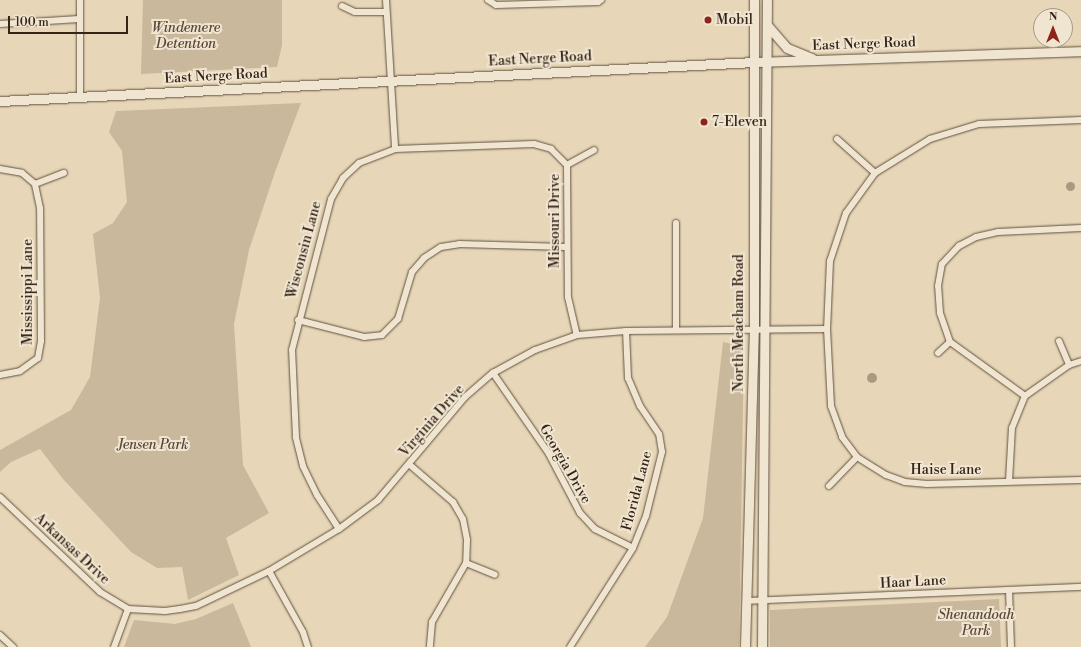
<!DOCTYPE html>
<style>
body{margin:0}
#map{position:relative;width:1081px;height:647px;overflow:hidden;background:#e7d7b8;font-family:"Libre Bodoni",serif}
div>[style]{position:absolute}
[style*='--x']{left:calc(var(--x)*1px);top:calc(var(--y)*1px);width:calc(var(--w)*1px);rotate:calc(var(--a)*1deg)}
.green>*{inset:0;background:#c9b89c}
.water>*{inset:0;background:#aa9a81}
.round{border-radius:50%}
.roads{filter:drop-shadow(0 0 1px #62503e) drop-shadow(0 0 1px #62503e)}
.street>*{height:6px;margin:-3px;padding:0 3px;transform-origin:3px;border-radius:3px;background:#efe5d1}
.secondary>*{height:9px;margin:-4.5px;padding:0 4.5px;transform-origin:4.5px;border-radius:4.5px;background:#efe5d1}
.dots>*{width:11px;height:11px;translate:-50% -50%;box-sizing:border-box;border:2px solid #efe5d1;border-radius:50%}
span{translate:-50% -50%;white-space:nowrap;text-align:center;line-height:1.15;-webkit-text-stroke:4px #efe5d1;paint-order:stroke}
.poi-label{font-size:14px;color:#352315}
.left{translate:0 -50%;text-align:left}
.park-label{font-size:14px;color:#5a4837;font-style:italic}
.street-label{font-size:14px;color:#352315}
.north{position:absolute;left:1033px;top:8px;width:40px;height:40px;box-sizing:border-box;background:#efe5d1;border:1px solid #a59786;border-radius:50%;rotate:0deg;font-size:11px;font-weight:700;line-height:16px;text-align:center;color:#352315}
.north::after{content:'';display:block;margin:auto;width:14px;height:18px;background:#8f2418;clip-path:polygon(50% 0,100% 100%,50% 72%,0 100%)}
.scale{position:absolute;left:8px;top:16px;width:120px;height:18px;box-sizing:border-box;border:2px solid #352315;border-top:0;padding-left:5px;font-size:12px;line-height:14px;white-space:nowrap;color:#352315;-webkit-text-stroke:3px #efe5d1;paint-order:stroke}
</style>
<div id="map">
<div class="green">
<i style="clip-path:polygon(143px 0,282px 0,282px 45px,277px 67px,141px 74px)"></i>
<i style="clip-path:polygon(301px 103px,275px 172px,249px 250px,234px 324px,243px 465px,269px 513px,226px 538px,239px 575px,188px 600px,182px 567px,157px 568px,131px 552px,63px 479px,40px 449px,11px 462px,0 472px,0 450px,71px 410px,90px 377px,100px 298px,93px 234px,113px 223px,127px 202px,122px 151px,109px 132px,116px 111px)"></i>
<i style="clip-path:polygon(723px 342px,744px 347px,739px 647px,645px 647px,667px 617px,703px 518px)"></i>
<i style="clip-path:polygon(999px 599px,1001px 647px,770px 647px,770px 610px)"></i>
<i style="clip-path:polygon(233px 603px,251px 647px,124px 647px,134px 620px,175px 624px,196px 619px)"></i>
</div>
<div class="water">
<i class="round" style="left:1065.5px;top:181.5px;width:9px;height:9px"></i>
<i class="round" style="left:867px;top:373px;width:10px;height:10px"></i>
</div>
<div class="roads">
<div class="street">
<i style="--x:386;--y:0;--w:149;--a:86.5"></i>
<i style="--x:488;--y:0;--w:9;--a:32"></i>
<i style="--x:496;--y:5;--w:102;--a:-1.7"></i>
<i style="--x:598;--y:2;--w:4;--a:-34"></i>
<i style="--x:342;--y:6;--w:14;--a:25"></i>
<i style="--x:355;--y:12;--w:30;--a:0"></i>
<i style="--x:0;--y:24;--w:79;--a:-3.6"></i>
<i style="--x:80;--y:97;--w:97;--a:-90"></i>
<i style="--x:1081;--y:120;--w:102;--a:177.8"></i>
<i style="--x:979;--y:124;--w:51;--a:163"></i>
<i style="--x:930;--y:139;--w:65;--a:148.3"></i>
<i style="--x:875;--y:173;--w:49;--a:125.9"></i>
<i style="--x:846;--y:213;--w:51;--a:108.4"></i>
<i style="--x:830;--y:261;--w:68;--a:92.5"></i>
<i style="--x:827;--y:329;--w:77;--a:87"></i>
<i style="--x:831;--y:406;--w:33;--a:70"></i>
<i style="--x:842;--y:437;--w:25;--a:53"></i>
<i style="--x:857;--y:457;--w:34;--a:32"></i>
<i style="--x:886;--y:475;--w:20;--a:20"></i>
<i style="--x:905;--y:482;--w:22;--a:5"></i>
<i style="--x:927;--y:484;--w:154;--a:-1.5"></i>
<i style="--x:837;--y:139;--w:51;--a:41.8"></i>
<i style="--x:567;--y:165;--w:31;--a:-29"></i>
<i style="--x:0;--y:169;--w:22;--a:10"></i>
<i style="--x:22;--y:173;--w:17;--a:40"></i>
<i style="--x:35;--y:184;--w:31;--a:-21"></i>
<i style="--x:676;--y:223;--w:107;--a:90"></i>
<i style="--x:298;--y:320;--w:68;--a:14.4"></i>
<i style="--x:364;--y:337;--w:18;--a:-6"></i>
<i style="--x:382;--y:335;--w:23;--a:-45"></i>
<i style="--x:398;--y:319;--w:49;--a:-73.4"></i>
<i style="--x:412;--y:272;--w:18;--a:-49"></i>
<i style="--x:424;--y:258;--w:20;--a:-33"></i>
<i style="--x:441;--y:247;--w:18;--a:-9"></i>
<i style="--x:459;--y:244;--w:107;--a:1.6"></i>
<i style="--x:1059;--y:341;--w:26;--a:67"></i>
<i style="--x:938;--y:353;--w:16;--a:-43"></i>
<i style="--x:493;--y:373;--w:98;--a:55.3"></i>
<i style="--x:549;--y:454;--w:67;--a:62.3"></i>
<i style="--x:580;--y:513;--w:22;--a:47"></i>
<i style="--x:595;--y:529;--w:42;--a:26.6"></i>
<i style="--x:0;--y:375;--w:20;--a:-11"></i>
<i style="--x:20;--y:371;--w:22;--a:-36"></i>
<i style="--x:38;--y:358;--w:17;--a:-80"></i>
<i style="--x:41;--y:341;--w:133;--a:-90.4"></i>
<i style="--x:40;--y:208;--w:25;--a:-102"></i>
<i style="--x:1025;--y:396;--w:92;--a:-144.2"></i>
<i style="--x:950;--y:342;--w:31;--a:-109"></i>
<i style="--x:940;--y:313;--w:27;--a:-94"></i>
<i style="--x:938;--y:286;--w:22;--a:-80"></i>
<i style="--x:942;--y:264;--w:25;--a:-47"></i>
<i style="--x:959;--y:246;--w:19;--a:-28"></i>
<i style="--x:976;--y:237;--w:23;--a:-13"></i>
<i style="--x:998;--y:232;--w:83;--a:-2.8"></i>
<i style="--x:410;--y:465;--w:57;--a:40.7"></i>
<i style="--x:453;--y:502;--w:20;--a:60"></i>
<i style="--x:463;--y:519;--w:21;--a:79"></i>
<i style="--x:467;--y:540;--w:23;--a:92"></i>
<i style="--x:466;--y:563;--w:68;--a:120"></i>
<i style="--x:432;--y:622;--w:25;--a:95"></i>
<i style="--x:1009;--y:481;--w:53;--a:-86.8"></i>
<i style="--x:1012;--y:428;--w:35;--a:-68"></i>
<i style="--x:1025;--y:396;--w:54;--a:-35.2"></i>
<i style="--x:1069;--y:365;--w:13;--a:-18"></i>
<i style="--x:829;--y:486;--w:40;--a:-46"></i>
<i style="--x:0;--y:497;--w:138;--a:43.5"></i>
<i style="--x:100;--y:592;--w:33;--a:31"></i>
<i style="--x:128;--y:609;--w:37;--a:3"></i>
<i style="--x:165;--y:611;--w:15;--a:-8"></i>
<i style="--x:180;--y:609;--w:16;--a:-11"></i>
<i style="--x:196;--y:606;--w:81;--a:-25.6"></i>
<i style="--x:269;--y:571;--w:82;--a:-31"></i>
<i style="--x:339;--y:529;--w:49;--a:-36.6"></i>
<i style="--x:378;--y:500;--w:135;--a:-49.8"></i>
<i style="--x:465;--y:397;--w:37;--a:-41"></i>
<i style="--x:493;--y:373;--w:48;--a:-28.7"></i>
<i style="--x:535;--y:350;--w:45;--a:-19.7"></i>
<i style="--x:577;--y:335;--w:49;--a:-4.7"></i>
<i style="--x:626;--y:331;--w:201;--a:-0.6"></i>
<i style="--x:339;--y:529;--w:40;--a:-122.9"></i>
<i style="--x:317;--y:495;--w:32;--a:-116"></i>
<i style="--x:303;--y:466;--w:30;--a:-104"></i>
<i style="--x:296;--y:437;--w:87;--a:-92.6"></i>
<i style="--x:292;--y:350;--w:156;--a:-75.5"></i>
<i style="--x:331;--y:199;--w:24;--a:-60"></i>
<i style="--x:343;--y:178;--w:22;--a:-43"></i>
<i style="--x:359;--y:163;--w:39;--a:-21"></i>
<i style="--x:395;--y:149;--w:139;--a:-2.1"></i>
<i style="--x:534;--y:144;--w:18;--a:16"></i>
<i style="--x:551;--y:149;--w:23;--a:45"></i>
<i style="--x:567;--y:165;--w:132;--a:89.6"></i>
<i style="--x:568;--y:297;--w:39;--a:77"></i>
<i style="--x:466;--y:563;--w:31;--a:22"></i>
<i style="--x:269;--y:571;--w:70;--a:60.9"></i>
<i style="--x:303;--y:632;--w:16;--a:72"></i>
<i style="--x:1009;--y:590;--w:57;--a:88"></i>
<i style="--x:746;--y:601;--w:335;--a:-2.4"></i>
<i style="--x:0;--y:635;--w:18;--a:43"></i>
<i style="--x:114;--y:647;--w:40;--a:-69.8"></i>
<i style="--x:570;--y:647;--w:117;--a:-57.5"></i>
<i style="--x:633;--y:548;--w:35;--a:-68"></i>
<i style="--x:646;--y:516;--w:66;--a:-76"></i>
<i style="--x:662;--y:452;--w:18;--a:-99"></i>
<i style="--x:659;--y:434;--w:34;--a:-124"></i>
<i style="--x:640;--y:406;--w:30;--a:-113"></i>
<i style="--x:628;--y:378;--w:47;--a:-92.4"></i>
</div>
<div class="secondary">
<i style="--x:767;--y:25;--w:30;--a:49"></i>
<i style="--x:787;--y:48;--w:27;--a:22"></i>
<i style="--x:0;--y:101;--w:754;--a:-2.96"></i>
<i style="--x:753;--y:62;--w:328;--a:-1.9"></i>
<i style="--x:745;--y:647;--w:317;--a:-88.4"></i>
<i style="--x:754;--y:330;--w:330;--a:-90"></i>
<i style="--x:762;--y:647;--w:647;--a:-89.56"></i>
</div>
</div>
<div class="dots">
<i style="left:708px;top:20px;background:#8f2418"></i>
<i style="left:704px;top:122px;background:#8f2418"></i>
</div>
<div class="poi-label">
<span class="left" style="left:716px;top:20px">Mobil</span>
<span class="left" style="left:712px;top:122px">7-Eleven</span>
</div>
<div class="park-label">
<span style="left:186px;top:36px">Windemere<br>Detention</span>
<span style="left:153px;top:445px">Jensen Park</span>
<span style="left:976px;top:623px">Shenandoah<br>Park</span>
</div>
<div class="street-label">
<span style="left:864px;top:44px;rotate:-2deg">East Nerge Road</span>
<span style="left:540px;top:59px;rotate:-3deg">East Nerge Road</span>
<span style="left:216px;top:76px;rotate:-3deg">East Nerge Road</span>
<span style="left:555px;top:221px;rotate:-90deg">Missouri Drive</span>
<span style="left:304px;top:250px;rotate:-75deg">Wisconsin Lane</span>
<span style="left:28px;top:292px;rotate:-90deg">Mississippi Lane</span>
<span style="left:739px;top:323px;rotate:-90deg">North Meacham Road</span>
<span style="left:432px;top:421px;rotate:-49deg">Virginia Drive</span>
<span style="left:565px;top:464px;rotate:60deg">Georgia Drive</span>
<span style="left:946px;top:470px">Haise Lane</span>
<span style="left:637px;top:491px;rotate:-75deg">Florida Lane</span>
<span style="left:72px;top:549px;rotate:43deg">Arkansas Drive</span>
<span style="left:913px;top:582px;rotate:-3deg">Haar Lane</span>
</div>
<div class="north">N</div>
<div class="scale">100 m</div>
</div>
